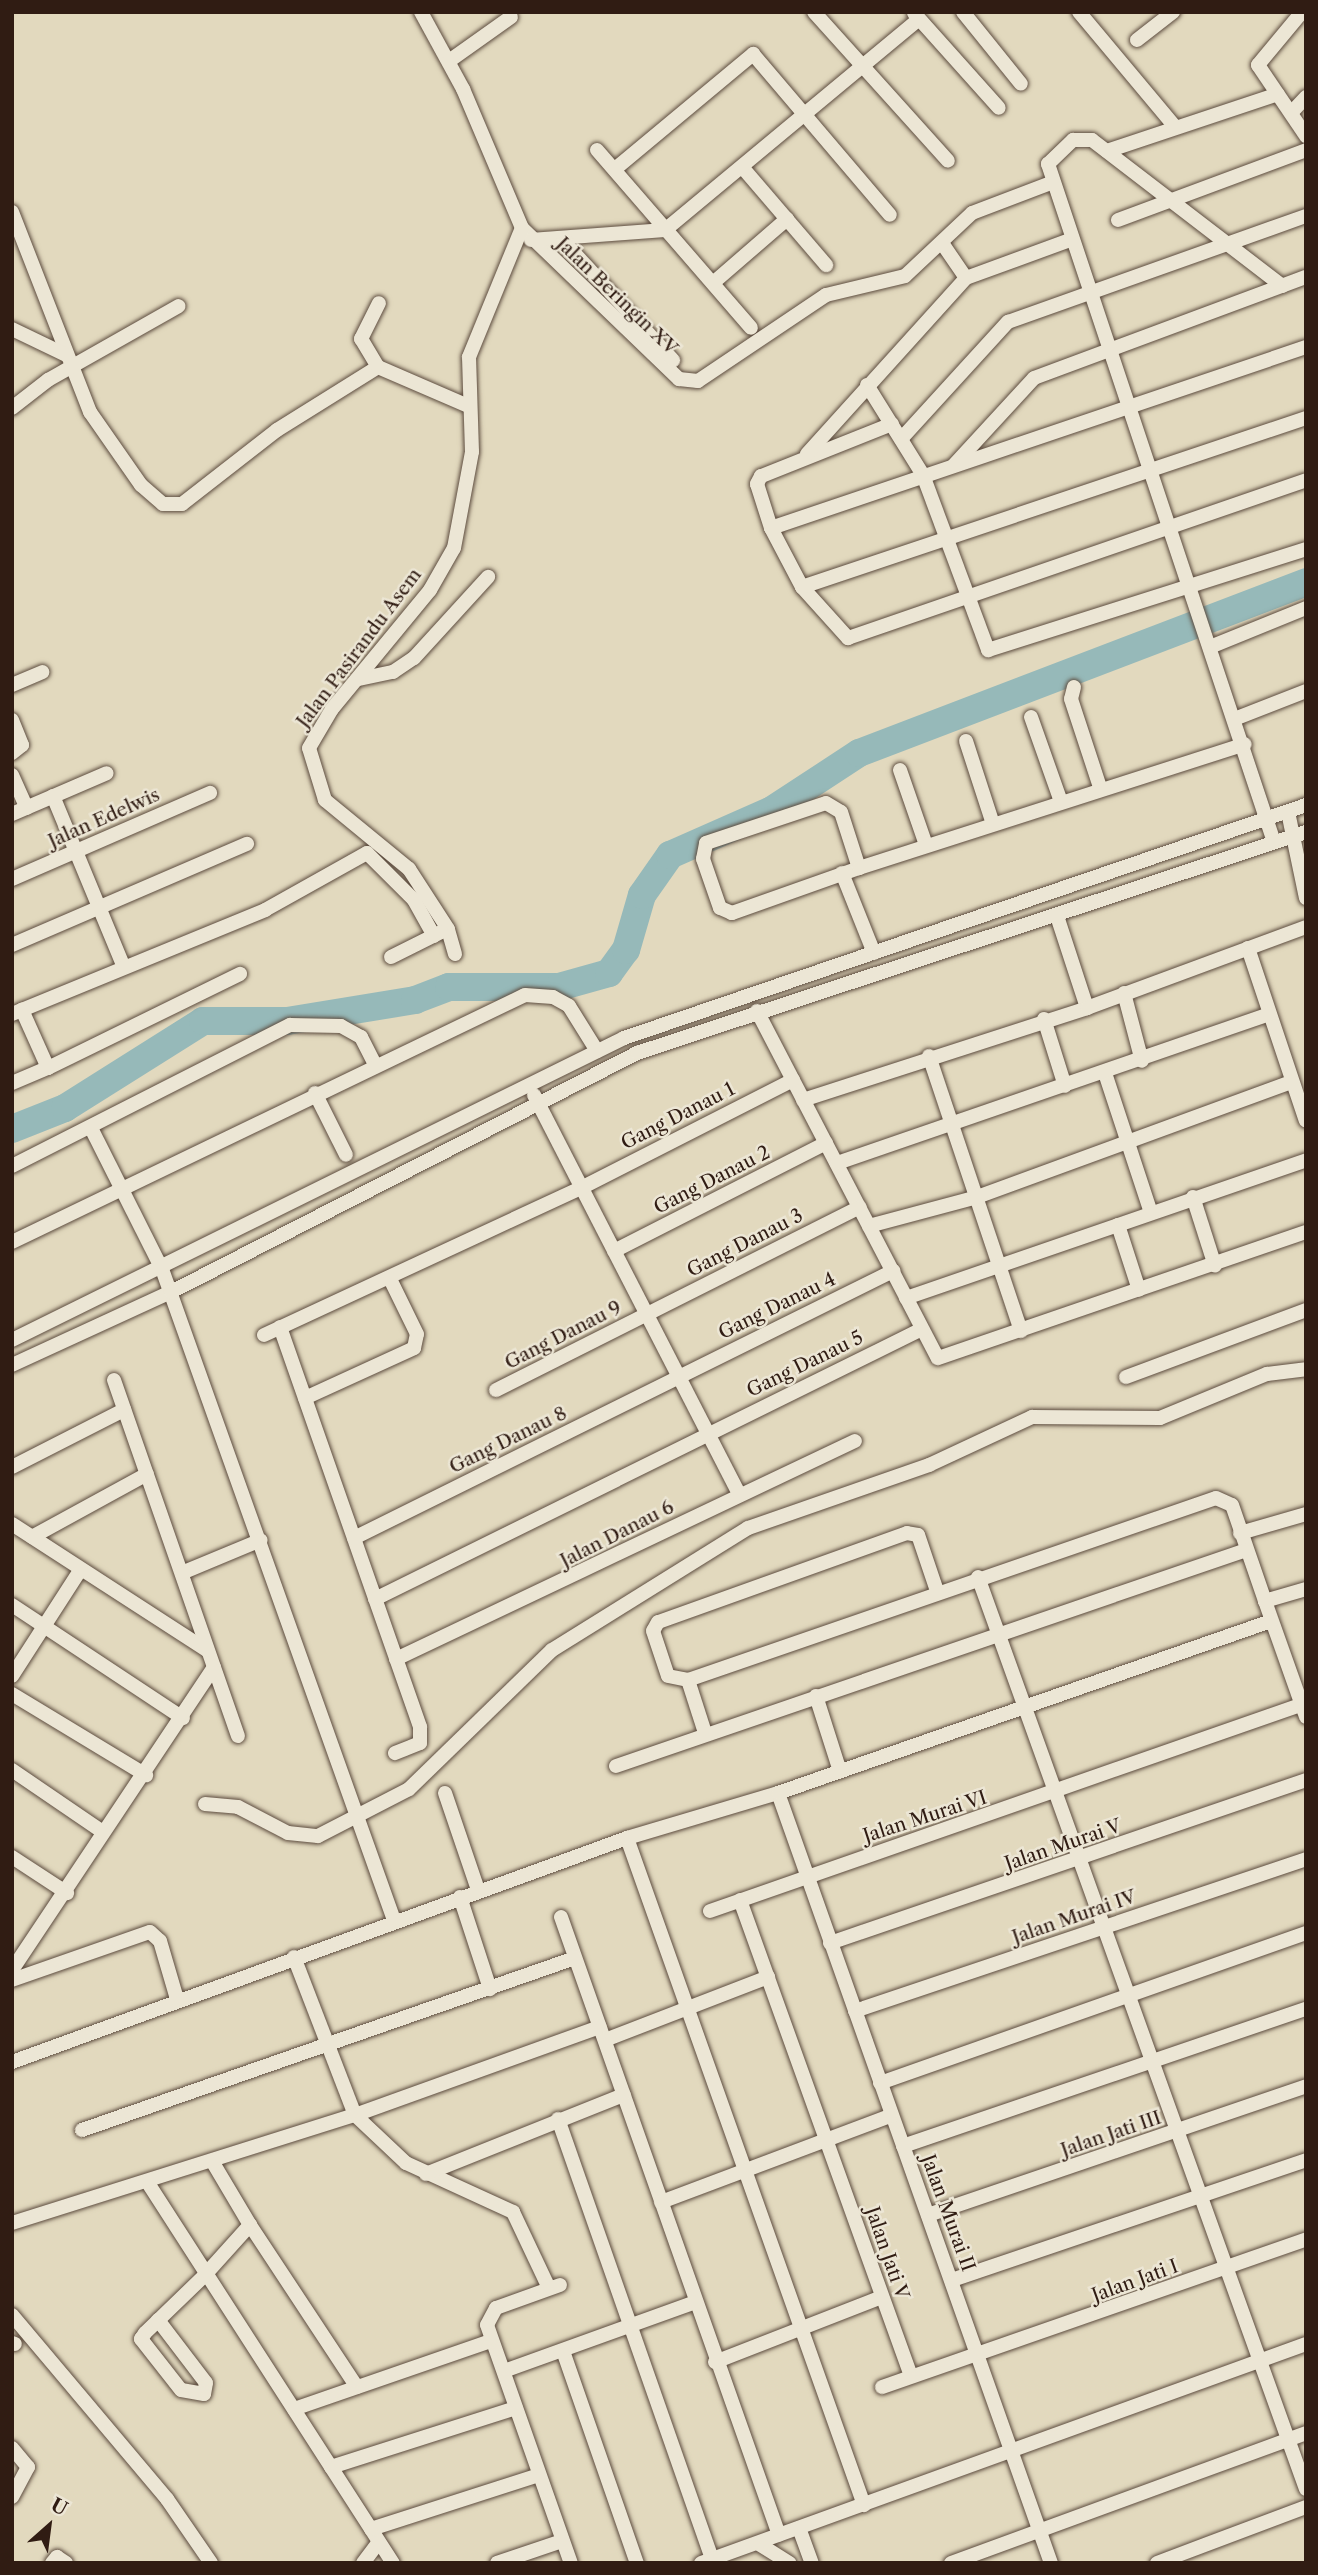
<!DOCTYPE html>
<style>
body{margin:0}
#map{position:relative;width:1318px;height:2575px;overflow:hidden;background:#e2d9be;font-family:"Libre Caslon Text",serif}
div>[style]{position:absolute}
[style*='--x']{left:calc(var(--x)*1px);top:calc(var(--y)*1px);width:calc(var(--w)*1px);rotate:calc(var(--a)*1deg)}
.river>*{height:28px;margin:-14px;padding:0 14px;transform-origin:14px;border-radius:14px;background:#96b9b9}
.roads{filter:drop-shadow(0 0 2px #5c4b3e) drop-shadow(0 0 2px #5c4b3e)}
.minor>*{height:14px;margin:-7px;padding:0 7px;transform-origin:7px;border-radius:7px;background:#ece6d5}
span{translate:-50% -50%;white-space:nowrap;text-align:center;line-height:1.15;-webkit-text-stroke:5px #ece6d5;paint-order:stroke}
.street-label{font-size:19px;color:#301c13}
.frame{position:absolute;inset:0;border:14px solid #301c13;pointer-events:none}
.north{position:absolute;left:14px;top:2491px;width:70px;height:70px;-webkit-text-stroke:5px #ece6d5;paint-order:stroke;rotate:28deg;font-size:19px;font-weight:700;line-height:28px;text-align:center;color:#301c13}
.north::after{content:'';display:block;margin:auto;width:24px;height:32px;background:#301c13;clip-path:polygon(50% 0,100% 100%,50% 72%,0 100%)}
</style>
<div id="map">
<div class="river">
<i style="--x:12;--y:1129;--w:57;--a:-21.6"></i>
<i style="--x:65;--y:1108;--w:163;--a:-32.2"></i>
<i style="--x:203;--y:1021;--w:84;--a:0"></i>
<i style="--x:287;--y:1021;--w:130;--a:-9.3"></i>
<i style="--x:415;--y:1000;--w:36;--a:-21"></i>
<i style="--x:449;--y:987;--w:110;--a:0"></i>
<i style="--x:559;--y:987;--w:52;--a:-15.6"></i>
<i style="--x:609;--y:973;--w:29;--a:-54"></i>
<i style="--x:626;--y:950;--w:57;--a:-73.8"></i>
<i style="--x:642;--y:895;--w:49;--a:-55"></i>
<i style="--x:670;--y:855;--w:111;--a:-23.8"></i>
<i style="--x:772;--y:810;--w:104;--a:-33.2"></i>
<i style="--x:859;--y:753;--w:479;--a:-20.9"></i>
</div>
<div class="roads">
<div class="minor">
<i style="--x:421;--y:12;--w:88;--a:61.4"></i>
<i style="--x:463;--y:89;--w:151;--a:67"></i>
<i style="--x:522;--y:228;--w:218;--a:43.9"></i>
<i style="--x:679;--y:379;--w:19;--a:6"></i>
<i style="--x:698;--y:381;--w:154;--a:-33.9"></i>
<i style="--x:826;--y:295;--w:81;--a:-13.5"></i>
<i style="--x:905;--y:276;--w:92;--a:-43.2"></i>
<i style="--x:972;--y:213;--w:85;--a:-20.8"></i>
<i style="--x:814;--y:12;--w:200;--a:48"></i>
<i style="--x:963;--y:12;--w:92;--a:51.1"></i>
<i style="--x:1079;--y:12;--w:150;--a:50.1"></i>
<i style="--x:1302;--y:12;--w:69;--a:129.7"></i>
<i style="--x:1258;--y:65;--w:86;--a:55.9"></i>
<i style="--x:914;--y:13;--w:127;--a:48.2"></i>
<i style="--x:1137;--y:40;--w:46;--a:-37.9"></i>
<i style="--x:449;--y:61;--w:76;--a:-35.4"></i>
<i style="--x:1291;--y:113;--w:22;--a:-47"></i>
<i style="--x:597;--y:150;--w:235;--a:49.1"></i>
<i style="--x:1107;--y:151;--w:180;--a:-18.4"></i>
<i style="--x:743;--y:168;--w:128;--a:49.4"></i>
<i style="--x:615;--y:169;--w:180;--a:-39.8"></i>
<i style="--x:753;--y:54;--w:211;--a:49.6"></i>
<i style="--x:12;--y:212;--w:215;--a:68.7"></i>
<i style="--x:90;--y:412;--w:89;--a:55.1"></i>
<i style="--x:141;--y:485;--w:29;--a:41"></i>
<i style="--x:163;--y:504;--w:19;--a:0"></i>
<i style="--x:182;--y:504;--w:120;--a:-37.9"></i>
<i style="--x:277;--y:430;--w:119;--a:-32"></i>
<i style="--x:378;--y:367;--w:98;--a:23.4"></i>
<i style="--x:1118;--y:220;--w:201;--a:-20.4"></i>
<i style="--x:531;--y:240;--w:134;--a:-4.3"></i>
<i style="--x:665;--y:230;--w:330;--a:-39.7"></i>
<i style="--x:564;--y:242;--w:161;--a:47.3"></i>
<i style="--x:942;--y:243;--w:42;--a:55.6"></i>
<i style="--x:713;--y:283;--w:98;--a:-40.9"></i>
<i style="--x:12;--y:329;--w:60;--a:25.7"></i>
<i style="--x:378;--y:367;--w:33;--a:-121"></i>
<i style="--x:361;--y:339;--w:40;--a:-63.4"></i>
<i style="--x:867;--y:385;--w:106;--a:58.1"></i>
<i style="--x:923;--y:475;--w:187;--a:69.6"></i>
<i style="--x:988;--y:650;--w:334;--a:-17.6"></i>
<i style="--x:12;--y:408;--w:46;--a:-37.9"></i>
<i style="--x:48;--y:380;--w:150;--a:-29.5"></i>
<i style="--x:892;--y:424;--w:141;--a:158.3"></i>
<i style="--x:761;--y:476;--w:9;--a:117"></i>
<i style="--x:757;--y:484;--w:46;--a:72.3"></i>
<i style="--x:771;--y:528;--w:67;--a:62.3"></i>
<i style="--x:802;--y:587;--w:69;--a:48"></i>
<i style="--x:848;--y:638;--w:484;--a:-19"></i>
<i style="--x:901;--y:439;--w:159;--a:-47.6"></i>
<i style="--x:1008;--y:322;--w:316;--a:-19.6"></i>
<i style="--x:807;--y:454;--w:237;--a:-47.9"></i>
<i style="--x:966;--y:278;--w:111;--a:-20.1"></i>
<i style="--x:954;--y:465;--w:118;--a:-47.4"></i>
<i style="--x:1034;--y:378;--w:290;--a:-20.4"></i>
<i style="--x:771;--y:528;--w:565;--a:-18.69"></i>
<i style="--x:802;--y:587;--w:532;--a:-18.54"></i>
<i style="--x:1210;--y:647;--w:104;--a:-22.1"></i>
<i style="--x:359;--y:679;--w:35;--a:-12"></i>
<i style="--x:393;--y:672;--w:25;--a:-34"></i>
<i style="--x:414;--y:658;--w:110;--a:-47.6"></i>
<i style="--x:12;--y:685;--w:33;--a:-23"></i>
<i style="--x:1074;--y:687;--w:12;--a:104"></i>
<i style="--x:1071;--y:699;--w:93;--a:71.8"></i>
<i style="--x:1031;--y:717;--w:87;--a:70.5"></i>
<i style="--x:1237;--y:718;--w:74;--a:-21.4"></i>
<i style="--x:12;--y:720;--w:27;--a:68"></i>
<i style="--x:22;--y:745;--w:13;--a:141"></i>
<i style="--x:966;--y:741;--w:84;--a:72"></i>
<i style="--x:900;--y:770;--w:76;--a:70.9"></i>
<i style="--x:12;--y:775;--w:36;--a:66"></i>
<i style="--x:53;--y:796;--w:183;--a:67.5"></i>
<i style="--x:826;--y:803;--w:17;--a:31"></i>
<i style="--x:841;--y:812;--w:59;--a:72.2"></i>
<i style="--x:859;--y:868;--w:135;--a:160.5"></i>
<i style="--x:732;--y:913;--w:13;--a:-157"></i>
<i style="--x:720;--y:908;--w:52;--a:-109.1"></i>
<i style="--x:703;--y:859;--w:16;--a:-79"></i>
<i style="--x:706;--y:843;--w:126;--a:-18.4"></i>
<i style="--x:1288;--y:812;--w:88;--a:78.2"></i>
<i style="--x:12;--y:814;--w:103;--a:-23.3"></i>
<i style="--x:1274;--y:842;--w:715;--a:-108.43"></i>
<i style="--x:1048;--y:164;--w:35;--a:-44"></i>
<i style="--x:1073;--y:140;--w:19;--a:0"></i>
<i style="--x:1092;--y:140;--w:240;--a:37.5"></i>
<i style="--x:859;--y:868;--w:405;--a:-17.8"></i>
<i style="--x:842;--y:873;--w:86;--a:68.2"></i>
<i style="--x:12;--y:879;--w:216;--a:-23.5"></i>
<i style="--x:1057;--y:916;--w:97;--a:71.9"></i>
<i style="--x:12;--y:945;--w:256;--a:-23.3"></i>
<i style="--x:1248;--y:948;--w:182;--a:71.5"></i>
<i style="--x:455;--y:954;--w:26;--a:-106"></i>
<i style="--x:448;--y:929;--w:72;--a:-123"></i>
<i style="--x:409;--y:869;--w:109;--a:-140.6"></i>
<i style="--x:325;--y:800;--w:54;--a:-107.1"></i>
<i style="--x:309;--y:748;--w:45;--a:-59.5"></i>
<i style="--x:332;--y:709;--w:154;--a:-50.5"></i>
<i style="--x:430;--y:590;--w:48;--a:-60.3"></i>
<i style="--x:454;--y:548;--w:98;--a:-79.4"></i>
<i style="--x:472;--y:452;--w:95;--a:-91.8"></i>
<i style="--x:469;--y:357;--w:139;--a:-67.7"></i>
<i style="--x:391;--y:957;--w:56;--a:-26.6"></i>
<i style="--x:1124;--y:993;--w:70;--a:75.2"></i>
<i style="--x:757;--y:1011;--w:391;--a:62.5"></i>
<i style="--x:938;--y:1358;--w:389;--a:-18.9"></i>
<i style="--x:12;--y:1014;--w:274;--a:-22.3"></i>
<i style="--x:265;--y:910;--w:117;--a:-29.2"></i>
<i style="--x:367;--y:853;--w:66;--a:45"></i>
<i style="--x:414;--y:900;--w:41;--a:60.9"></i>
<i style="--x:1044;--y:1019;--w:70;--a:72.6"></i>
<i style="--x:929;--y:1056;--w:290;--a:71.5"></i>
<i style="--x:48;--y:1068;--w:214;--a:-26.1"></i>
<i style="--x:1105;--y:1073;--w:147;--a:71.8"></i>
<i style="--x:12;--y:1083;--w:39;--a:-23"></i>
<i style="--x:48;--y:1068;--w:64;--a:-114.1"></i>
<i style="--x:315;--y:1093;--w:69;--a:63.4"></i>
<i style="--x:534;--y:1095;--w:449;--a:62.8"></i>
<i style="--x:803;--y:1100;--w:299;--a:-17.9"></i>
<i style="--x:1087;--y:1008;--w:233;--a:-20.3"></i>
<i style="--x:91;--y:1128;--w:158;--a:63.3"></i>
<i style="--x:162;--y:1269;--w:691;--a:70.39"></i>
<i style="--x:837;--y:1163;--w:457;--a:-19"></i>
<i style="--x:12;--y:1166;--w:312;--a:-26.9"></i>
<i style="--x:290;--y:1025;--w:51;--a:1.1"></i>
<i style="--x:341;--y:1026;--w:23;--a:29"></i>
<i style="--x:361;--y:1037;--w:31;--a:63"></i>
<i style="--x:1193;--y:1197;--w:72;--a:72.3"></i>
<i style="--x:1118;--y:1225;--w:68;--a:72.1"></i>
<i style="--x:869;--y:1226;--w:112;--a:-15"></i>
<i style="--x:977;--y:1197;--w:335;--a:-20.1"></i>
<i style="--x:12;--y:1242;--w:569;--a:-25.71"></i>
<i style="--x:525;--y:995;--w:28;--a:4"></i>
<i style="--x:553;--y:997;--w:18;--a:29"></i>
<i style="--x:569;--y:1006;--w:53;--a:58.1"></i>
<i style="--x:614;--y:1251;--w:238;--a:-27"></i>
<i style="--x:906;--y:1298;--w:423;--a:-19"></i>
<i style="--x:280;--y:1327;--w:424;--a:70.7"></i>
<i style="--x:420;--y:1727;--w:16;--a:90"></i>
<i style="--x:420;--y:1743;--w:27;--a:158"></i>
<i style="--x:264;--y:1335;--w:349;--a:-24.9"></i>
<i style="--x:581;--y:1188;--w:238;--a:-27"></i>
<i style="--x:12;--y:1340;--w:682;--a:-26.26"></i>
<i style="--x:624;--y:1038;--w:721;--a:-18.86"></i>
<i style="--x:12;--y:1365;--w:175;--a:-24.7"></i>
<i style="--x:171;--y:1292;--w:524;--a:-27.15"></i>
<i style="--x:637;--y:1053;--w:705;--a:-18.28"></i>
<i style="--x:1126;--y:1377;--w:192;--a:-20.4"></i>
<i style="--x:114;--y:1380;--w:377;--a:70.8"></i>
<i style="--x:496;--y:1390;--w:407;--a:-26.7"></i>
<i style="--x:305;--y:1398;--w:120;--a:-24.6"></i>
<i style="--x:414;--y:1348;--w:14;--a:-78"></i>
<i style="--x:417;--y:1334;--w:61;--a:-116.1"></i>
<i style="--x:12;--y:1467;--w:126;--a:-27"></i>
<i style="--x:12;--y:1524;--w:232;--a:32.9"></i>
<i style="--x:1240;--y:1533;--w:69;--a:-16.1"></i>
<i style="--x:32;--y:1537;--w:131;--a:-28.7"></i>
<i style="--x:354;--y:1538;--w:602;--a:-26.35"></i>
<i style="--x:184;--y:1572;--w:83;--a:-22.6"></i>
<i style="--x:978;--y:1577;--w:969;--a:70.22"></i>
<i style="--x:1306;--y:1589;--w:43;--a:163.7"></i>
<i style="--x:1265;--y:1601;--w:123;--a:70.5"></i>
<i style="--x:937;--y:1591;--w:59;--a:-108.7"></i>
<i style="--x:918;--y:1535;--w:11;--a:-170"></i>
<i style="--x:907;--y:1533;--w:264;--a:160.3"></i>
<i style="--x:658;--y:1622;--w:10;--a:119"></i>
<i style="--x:653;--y:1631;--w:47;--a:71.6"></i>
<i style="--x:668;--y:1676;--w:20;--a:11"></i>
<i style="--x:688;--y:1680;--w:558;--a:-19.02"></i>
<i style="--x:1216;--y:1498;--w:17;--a:24"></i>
<i style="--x:1232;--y:1505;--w:102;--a:71"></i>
<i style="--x:375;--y:1599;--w:606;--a:-26.27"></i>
<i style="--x:12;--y:1605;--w:205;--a:33.5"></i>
<i style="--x:396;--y:1659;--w:508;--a:-25.41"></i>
<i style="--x:12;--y:1676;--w:127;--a:-57.2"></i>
<i style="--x:688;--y:1680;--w:56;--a:72.2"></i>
<i style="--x:12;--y:1694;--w:157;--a:31.2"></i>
<i style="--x:816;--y:1696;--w:79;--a:72.3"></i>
<i style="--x:616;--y:1766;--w:666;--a:-18.92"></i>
<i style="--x:12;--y:1770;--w:110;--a:34.3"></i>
<i style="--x:445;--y:1793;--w:102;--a:71.2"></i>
<i style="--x:778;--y:1793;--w:817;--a:70.48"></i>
<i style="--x:205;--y:1804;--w:33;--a:5"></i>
<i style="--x:238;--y:1807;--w:56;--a:27.5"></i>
<i style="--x:288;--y:1833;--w:30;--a:6"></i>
<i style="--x:318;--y:1836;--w:102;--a:-27.3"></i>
<i style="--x:409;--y:1789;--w:199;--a:-44.2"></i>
<i style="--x:552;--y:1650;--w:231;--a:-31.9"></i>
<i style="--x:748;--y:1528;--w:192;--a:-19.2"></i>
<i style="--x:929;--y:1465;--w:114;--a:-25"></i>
<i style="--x:1032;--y:1417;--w:128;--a:0.4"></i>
<i style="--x:1160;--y:1418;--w:116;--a:-22.4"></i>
<i style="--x:1267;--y:1374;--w:39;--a:-7"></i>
<i style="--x:627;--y:1838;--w:708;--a:70.44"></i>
<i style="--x:12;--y:1857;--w:66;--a:33.2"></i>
<i style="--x:460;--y:1897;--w:97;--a:71.9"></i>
<i style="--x:740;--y:1900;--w:506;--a:70.24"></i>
<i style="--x:710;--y:1911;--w:631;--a:-19.24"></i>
<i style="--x:561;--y:1917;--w:655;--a:70.57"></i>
<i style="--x:830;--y:1943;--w:503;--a:-18.9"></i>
<i style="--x:294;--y:1957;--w:169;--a:68.9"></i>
<i style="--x:355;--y:2115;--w:70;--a:43.3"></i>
<i style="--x:406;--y:2163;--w:118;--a:24.6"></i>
<i style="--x:513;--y:2212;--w:84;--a:64.7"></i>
<i style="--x:12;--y:1970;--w:364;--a:-56.3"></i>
<i style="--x:12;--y:1980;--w:146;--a:-19.2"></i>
<i style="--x:150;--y:1932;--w:13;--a:42"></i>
<i style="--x:160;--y:1941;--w:60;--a:73.7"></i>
<i style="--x:855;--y:2011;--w:476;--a:-18.6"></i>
<i style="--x:605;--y:2040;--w:175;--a:-21.1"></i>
<i style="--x:12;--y:2062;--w:655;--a:-20.01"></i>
<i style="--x:627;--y:1838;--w:158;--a:-16.6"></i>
<i style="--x:778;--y:1793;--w:522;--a:-19.23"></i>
<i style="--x:880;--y:2083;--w:452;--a:-19.4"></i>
<i style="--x:558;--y:2119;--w:466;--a:70.7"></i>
<i style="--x:82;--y:2130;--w:522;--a:-19.23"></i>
<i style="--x:903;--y:2146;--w:426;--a:-18.8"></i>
<i style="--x:212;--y:2161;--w:74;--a:59.3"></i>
<i style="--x:426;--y:2174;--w:213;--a:-21.8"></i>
<i style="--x:148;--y:2183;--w:452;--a:57.2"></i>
<i style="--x:661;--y:2202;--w:245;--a:-20.6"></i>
<i style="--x:928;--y:2215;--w:399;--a:-18.8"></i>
<i style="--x:12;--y:2223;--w:360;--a:-17.5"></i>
<i style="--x:355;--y:2115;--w:260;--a:-19.8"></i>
<i style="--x:952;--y:2280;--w:374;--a:-18.7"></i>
<i style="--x:560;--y:2285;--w:68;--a:160.2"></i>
<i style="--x:496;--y:2308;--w:19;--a:118"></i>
<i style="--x:487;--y:2325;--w:252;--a:70.6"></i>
<i style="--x:12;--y:2315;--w:241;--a:49.9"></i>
<i style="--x:167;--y:2499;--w:78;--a:55.5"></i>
<i style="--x:158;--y:2320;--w:79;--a:52.7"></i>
<i style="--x:206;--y:2383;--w:11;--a:100"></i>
<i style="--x:204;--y:2394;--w:23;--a:-170"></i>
<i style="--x:181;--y:2390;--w:65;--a:-128.1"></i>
<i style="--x:141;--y:2339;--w:7;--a:-56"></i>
<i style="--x:145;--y:2333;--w:82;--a:-44"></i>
<i style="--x:204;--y:2276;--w:69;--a:-48"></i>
<i style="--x:250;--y:2225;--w:194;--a:56.6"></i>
<i style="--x:12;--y:2343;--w:3;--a:18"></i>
<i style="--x:563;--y:2351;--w:225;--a:70.8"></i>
<i style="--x:715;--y:2362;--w:179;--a:-21.3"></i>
<i style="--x:504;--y:2371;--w:204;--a:-19.8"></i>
<i style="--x:882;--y:2387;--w:449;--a:-19.2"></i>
<i style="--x:294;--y:2409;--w:207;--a:-19.1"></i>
<i style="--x:12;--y:2448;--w:25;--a:50"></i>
<i style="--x:28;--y:2467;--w:34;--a:118"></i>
<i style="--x:331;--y:2467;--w:194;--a:-17.7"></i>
<i style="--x:799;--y:2528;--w:37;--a:70"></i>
<i style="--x:371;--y:2529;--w:176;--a:-17.8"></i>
<i style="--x:759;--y:2544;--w:36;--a:32"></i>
<i style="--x:52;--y:2563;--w:8;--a:-50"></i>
<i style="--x:57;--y:2557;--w:11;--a:34"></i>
<i style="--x:363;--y:2563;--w:26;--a:-53"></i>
<i style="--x:497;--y:2563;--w:69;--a:-18.7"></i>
<i style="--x:701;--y:2563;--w:643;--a:-19.9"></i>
<i style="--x:951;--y:2563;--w:378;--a:-20.1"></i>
<i style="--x:1157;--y:2563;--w:159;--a:-20.6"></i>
</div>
</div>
<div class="street-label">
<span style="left:617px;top:296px;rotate:44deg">Jalan Beringin XV</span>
<span style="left:359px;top:648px;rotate:-53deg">Jalan Pasirandu Asem</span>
<span style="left:104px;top:818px;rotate:-24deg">Jalan Edelwis</span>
<span style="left:678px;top:1116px;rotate:-27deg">Gang Danau 1</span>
<span style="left:712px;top:1180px;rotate:-27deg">Gang Danau 2</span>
<span style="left:745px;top:1243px;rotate:-27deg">Gang Danau 3</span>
<span style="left:777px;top:1306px;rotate:-26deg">Gang Danau 4</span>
<span style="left:563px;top:1335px;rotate:-27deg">Gang Danau 9</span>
<span style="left:805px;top:1364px;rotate:-26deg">Gang Danau 5</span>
<span style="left:508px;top:1440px;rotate:-26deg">Gang Danau 8</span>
<span style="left:617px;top:1534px;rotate:-27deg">Jalan Danau 6</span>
<span style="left:925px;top:1817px;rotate:-18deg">Jalan Murai VI</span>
<span style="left:1063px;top:1845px;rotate:-19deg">Jalan Murai V</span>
<span style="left:1074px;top:1917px;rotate:-19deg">Jalan Murai IV</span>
<span style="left:1111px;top:2134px;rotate:-19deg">Jalan Jati III</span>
<span style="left:948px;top:2213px;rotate:70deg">Jalan Murai II</span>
<span style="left:887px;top:2253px;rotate:71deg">Jalan Jati V</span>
<span style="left:1135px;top:2281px;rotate:-20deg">Jalan Jati I</span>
</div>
<div class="frame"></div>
<div class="north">U</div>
</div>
